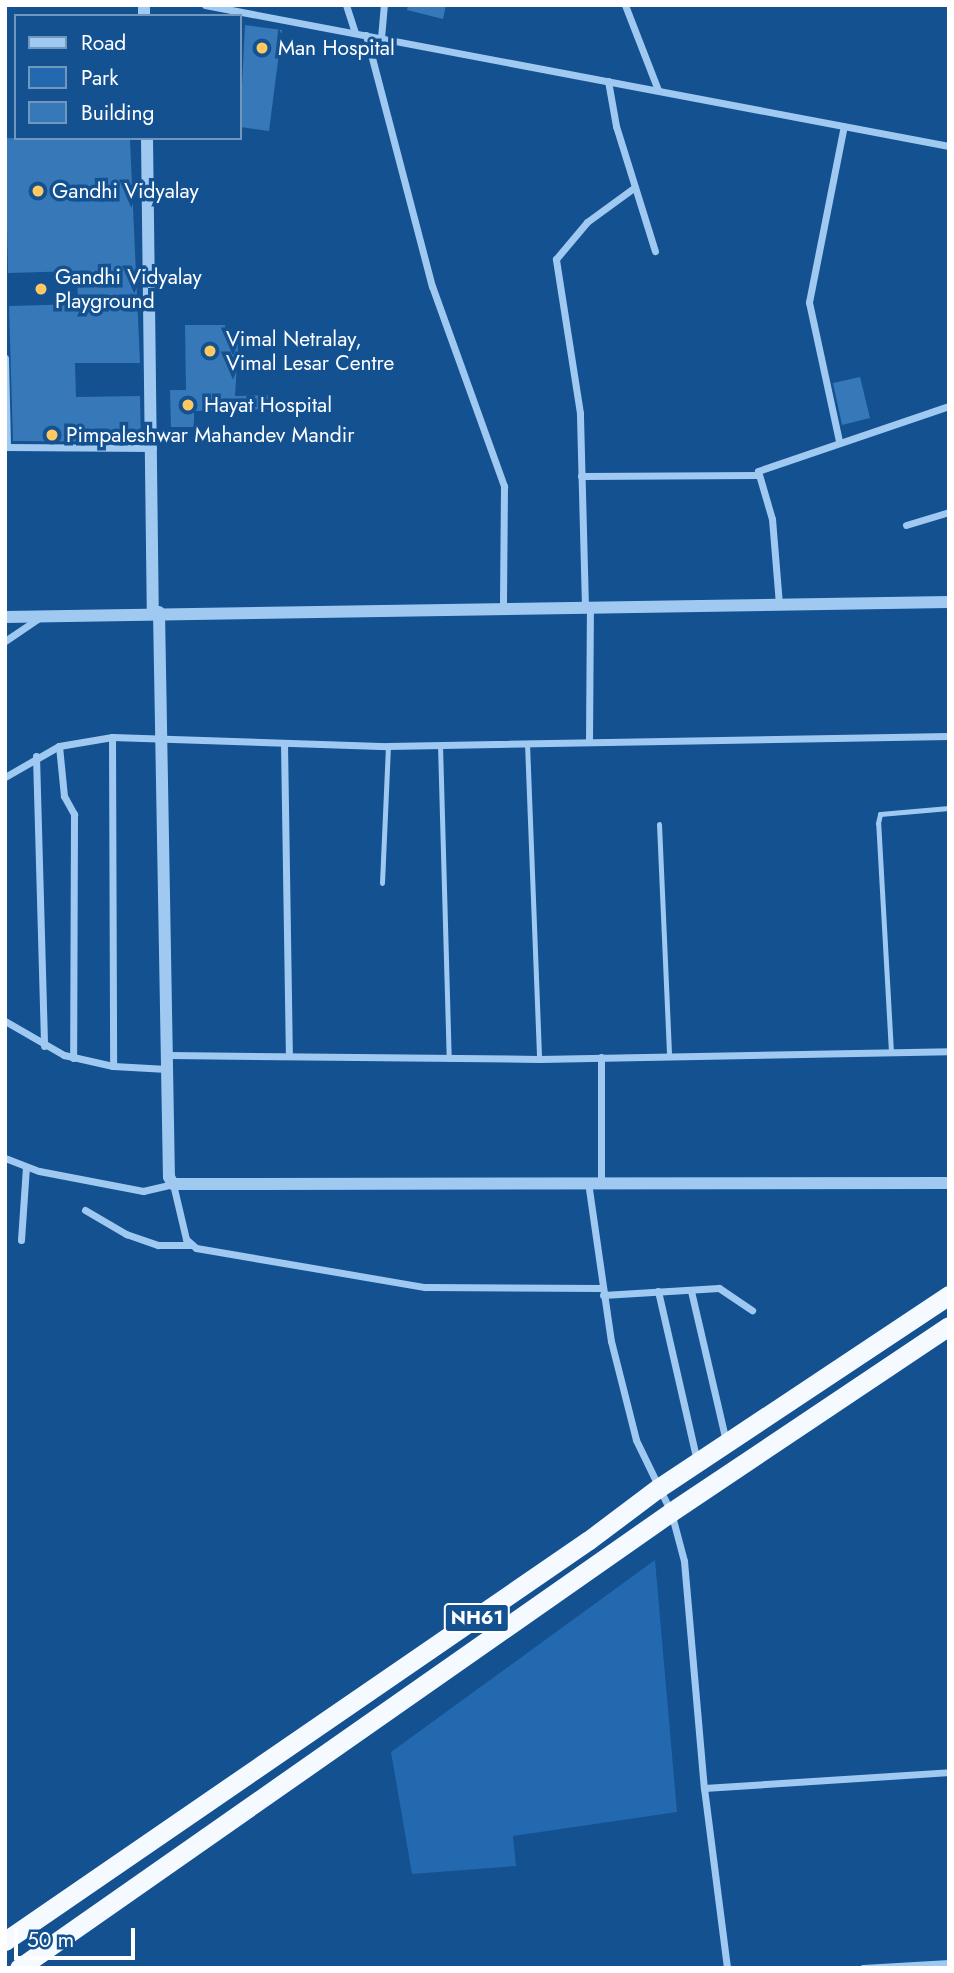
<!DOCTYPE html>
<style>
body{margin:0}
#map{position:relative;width:954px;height:1973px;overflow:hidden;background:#135191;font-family:Jost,sans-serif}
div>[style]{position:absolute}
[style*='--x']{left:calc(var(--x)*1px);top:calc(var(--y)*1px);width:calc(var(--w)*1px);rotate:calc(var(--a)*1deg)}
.green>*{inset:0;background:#2269af}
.building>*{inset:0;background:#3778b9}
.service>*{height:5px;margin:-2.5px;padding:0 2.5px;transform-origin:2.5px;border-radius:2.5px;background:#a0c9f2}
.minor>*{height:7px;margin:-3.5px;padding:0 3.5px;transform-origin:3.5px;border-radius:3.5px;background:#a0c9f2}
.tertiary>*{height:12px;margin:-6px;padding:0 6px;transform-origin:6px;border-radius:6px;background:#a0c9f2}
.trunk>*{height:19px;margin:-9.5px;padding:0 9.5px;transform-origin:9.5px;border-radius:9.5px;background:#f4faff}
.dots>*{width:19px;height:19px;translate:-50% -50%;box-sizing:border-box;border:4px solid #135191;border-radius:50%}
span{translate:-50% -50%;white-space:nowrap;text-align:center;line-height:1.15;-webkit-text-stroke:7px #135191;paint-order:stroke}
.shield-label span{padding:2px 5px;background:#135191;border:2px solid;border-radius:5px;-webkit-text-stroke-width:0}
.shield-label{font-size:19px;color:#fff;font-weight:700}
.poi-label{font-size:21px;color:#fff}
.left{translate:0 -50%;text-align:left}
.frame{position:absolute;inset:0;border:7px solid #fff;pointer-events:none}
.legend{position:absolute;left:14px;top:14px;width:228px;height:126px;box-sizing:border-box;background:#135191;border:2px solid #7197bd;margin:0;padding:9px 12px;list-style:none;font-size:21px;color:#fff}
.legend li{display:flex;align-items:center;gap:14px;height:35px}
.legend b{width:35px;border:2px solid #7197bd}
.scale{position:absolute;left:14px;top:1928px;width:121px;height:32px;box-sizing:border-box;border:4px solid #fff;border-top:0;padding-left:9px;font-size:21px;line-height:24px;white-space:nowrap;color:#fff;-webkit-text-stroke:5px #135191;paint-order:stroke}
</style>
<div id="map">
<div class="green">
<i style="clip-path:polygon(655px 1560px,677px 1812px,513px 1836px,516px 1866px,412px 1874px,391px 1752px)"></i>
</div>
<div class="building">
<i style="clip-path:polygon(408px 5px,446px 5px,443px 19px,407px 10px)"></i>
<i style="clip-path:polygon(245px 25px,282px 30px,269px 131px,240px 127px)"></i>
<i style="clip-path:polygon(5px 138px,130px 140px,140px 363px,75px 363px,76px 397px,140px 396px,141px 442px,13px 441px,9px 306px,78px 304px,77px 271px,8px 273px)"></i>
<i style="clip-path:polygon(185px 325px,225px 325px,225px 334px,239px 334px,235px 396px,269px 395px,269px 409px,194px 411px,194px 427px,171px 427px,170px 390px,186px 390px)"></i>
<i style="clip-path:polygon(860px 377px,870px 418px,842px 425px,833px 383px)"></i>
</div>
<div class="service">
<i style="--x:527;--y:743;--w:316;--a:87.8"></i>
<i style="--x:440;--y:745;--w:314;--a:88.4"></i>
<i style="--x:659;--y:824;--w:231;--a:87.5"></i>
<i style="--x:382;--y:883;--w:137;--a:-87.5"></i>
<i style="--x:891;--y:1052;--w:229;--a:-93.2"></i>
<i style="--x:878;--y:823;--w:9;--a:-77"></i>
<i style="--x:880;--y:814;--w:69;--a:-5"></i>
</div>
<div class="minor">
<i style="--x:205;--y:5;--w:757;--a:10.73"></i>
<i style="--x:346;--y:5;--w:29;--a:72"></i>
<i style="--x:625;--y:5;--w:91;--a:68.8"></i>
<i style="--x:366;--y:35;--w:260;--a:75.3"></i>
<i style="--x:432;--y:286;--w:213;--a:70.2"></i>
<i style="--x:504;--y:486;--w:122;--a:90.5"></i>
<i style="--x:381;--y:38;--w:33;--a:-85"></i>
<i style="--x:608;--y:81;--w:46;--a:79.9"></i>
<i style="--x:616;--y:126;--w:131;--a:72.7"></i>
<i style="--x:5;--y:358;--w:89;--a:88.7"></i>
<i style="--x:839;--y:441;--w:142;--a:-102.2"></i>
<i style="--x:809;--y:302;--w:179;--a:-78.8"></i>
<i style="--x:5;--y:447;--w:148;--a:0.4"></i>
<i style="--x:581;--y:476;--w:176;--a:-0.3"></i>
<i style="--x:906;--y:525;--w:45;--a:-16.8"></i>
<i style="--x:779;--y:604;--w:85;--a:-94.7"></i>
<i style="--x:772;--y:519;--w:50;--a:-106.3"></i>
<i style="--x:758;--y:471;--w:202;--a:-18.8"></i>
<i style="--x:585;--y:607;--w:194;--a:-91.5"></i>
<i style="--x:580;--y:413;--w:156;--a:-98.9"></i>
<i style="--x:556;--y:259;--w:48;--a:-50"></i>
<i style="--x:587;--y:222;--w:59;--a:-36.1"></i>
<i style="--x:5;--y:641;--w:40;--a:-34"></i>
<i style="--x:112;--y:737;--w:329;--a:89.8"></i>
<i style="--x:589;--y:742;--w:136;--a:-89.6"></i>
<i style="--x:284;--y:743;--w:313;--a:89.1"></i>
<i style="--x:59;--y:746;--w:50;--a:84.3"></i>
<i style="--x:64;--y:796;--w:21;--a:61"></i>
<i style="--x:74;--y:814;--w:244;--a:90.2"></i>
<i style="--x:36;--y:756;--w:290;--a:88.4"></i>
<i style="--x:5;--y:777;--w:62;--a:-29.9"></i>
<i style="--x:59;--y:746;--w:54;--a:-9.6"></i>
<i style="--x:112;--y:737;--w:276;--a:1.9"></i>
<i style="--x:388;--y:746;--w:561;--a:-1.02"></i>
<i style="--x:5;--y:1021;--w:68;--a:30"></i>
<i style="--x:64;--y:1055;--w:50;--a:12.7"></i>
<i style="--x:113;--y:1066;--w:54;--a:3.2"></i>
<i style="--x:168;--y:1055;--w:371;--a:0.6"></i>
<i style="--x:539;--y:1059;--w:410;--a:-1.1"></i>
<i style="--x:5;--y:1158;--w:36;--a:21"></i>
<i style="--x:39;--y:1171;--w:106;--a:10.9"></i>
<i style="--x:143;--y:1191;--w:31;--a:-13"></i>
<i style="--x:173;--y:1184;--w:57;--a:76.7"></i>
<i style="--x:186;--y:1239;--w:13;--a:42"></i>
<i style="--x:196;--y:1248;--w:232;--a:9.7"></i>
<i style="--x:425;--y:1287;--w:177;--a:0.3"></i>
<i style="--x:588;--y:1182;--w:161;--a:81.8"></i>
<i style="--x:611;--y:1341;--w:102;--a:75.8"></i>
<i style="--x:636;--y:1440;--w:80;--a:64.1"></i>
<i style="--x:671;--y:1512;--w:51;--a:75.1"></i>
<i style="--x:684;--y:1561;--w:228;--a:85"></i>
<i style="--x:704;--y:1788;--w:181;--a:82.7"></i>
<i style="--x:601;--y:1184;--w:127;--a:-90"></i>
<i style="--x:85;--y:1210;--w:48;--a:30.3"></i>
<i style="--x:126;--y:1234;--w:34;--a:19"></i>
<i style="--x:158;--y:1245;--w:32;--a:0"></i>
<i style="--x:21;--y:1240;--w:73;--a:-86.1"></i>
<i style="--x:658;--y:1291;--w:174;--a:77.1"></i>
<i style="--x:691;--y:1291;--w:155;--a:76.9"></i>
<i style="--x:603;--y:1295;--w:116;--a:-3.5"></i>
<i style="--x:719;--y:1288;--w:40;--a:34"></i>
<i style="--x:704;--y:1788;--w:246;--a:-3.7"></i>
<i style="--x:863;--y:1968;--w:86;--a:-3.3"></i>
</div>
<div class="tertiary">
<i style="--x:144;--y:5;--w:11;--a:90"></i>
<i style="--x:147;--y:138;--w:475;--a:89.3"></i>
<i style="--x:159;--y:612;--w:565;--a:88.99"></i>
<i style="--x:169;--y:1177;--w:8;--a:60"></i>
<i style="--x:173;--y:1184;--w:776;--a:-0.07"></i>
<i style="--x:5;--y:617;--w:944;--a:-0.91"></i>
</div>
<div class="trunk">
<i style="--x:5;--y:1941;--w:708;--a:-34.48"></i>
<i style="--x:589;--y:1540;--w:85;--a:-36.9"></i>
<i style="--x:657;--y:1489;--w:351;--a:-33.6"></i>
<i style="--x:19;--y:1968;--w:796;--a:-34.97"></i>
<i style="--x:671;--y:1512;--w:334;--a:-33.8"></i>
</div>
<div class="dots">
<i style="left:262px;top:48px;background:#ffc860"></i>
<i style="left:38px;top:191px;background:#ffc860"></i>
<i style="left:41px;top:289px;background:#ffc860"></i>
<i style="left:210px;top:351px;background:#ffc860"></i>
<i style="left:188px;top:405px;background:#ffc860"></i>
<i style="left:52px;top:435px;background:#ffc860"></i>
</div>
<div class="shield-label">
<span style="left:477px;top:1618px">NH61</span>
</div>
<div class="poi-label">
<span class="left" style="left:278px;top:48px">Man Hospital</span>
<span class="left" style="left:52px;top:191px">Gandhi Vidyalay</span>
<span class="left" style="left:55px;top:289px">Gandhi Vidyalay<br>Playground</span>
<span class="left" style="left:226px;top:351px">Vimal Netralay,<br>Vimal Lesar Centre</span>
<span class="left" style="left:204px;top:405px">Hayat Hospital</span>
<span class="left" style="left:66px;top:435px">Pimpaleshwar Mahandev Mandir</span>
</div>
<div class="frame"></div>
<ul class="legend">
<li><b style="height:9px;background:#a0c9f2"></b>Road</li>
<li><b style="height:19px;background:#2269af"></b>Park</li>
<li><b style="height:19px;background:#3778b9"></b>Building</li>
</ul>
<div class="scale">50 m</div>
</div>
